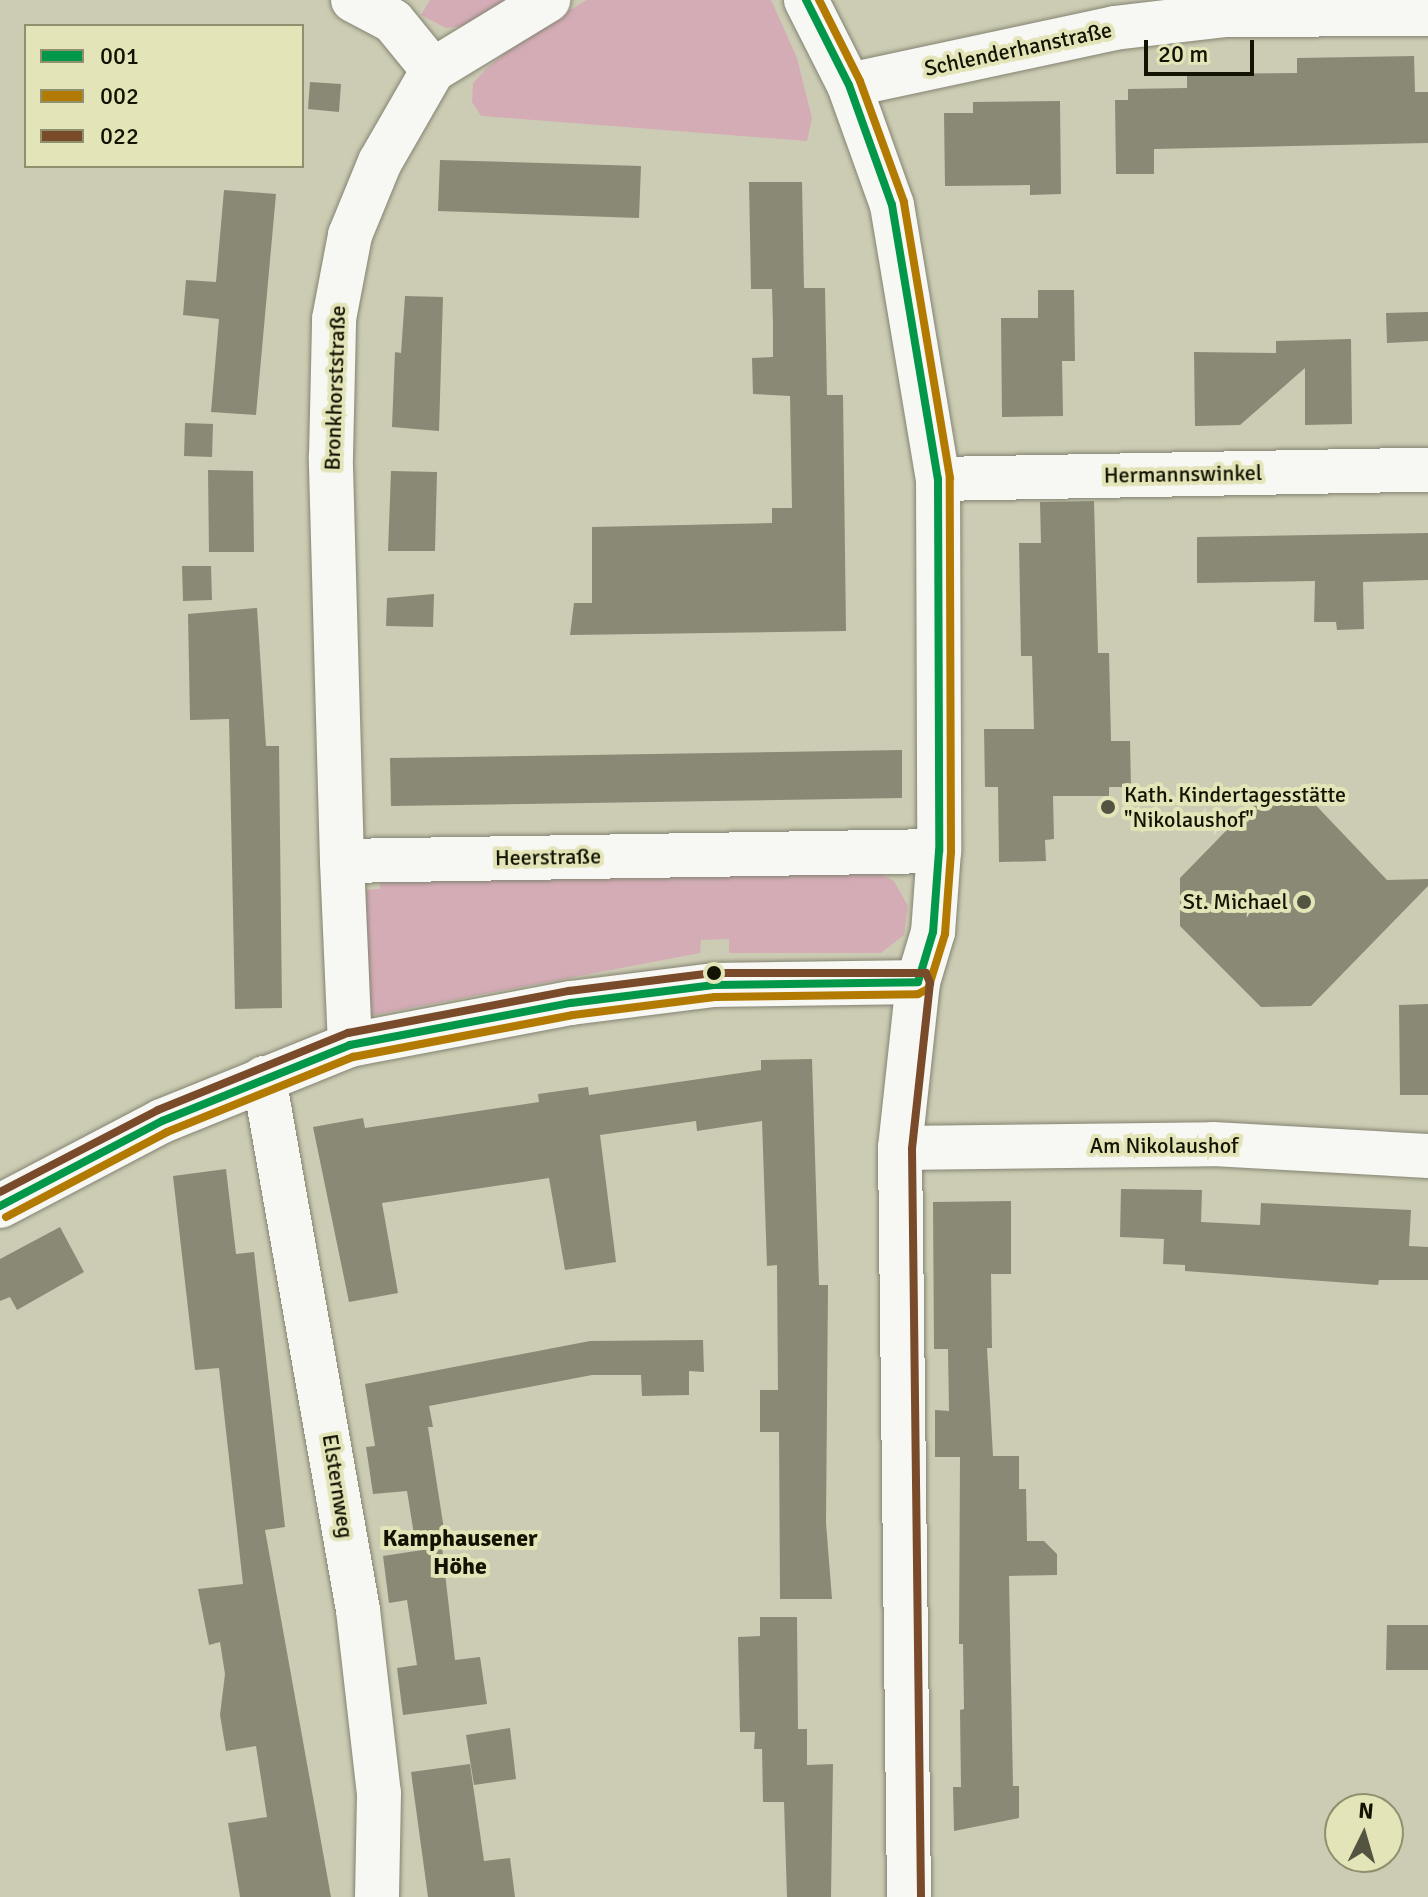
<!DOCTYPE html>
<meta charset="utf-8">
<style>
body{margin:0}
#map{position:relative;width:1428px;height:1897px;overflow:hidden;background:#ccccb4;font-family:Signika,sans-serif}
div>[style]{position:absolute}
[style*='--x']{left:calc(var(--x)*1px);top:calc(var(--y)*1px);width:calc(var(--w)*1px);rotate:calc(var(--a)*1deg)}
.green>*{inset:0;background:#d4acb6}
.building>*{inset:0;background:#898976}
.roads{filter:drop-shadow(0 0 2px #838371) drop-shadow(0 0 2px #838371)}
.street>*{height:44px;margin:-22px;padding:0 22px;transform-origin:22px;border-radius:22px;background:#f7f7f4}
.bus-1>*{height:8px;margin:-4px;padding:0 4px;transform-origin:4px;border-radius:4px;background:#029749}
.bus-2>*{height:8px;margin:-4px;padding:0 4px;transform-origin:4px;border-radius:4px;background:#b37a01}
.bus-3>*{height:8px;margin:-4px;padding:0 4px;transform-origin:4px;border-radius:4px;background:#7a4b2a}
.dots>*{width:22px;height:22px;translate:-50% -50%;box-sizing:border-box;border:4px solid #e3e4b7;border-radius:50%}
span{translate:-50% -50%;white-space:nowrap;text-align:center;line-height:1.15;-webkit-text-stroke:8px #e3e4b7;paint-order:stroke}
.street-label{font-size:22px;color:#131304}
.poi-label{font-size:22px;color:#131304}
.left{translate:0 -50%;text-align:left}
.right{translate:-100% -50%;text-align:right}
.neighbourhood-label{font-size:24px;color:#131304;font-weight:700}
.legend{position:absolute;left:24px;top:24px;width:280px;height:144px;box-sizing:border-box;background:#e3e4b7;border:2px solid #90906f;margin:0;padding:10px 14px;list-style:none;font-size:24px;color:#131304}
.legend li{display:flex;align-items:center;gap:16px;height:40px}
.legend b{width:40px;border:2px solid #90906f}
.north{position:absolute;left:1324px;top:1793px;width:80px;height:80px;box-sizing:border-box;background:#e3e4b7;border:2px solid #90906f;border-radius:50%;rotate:5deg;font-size:22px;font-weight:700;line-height:32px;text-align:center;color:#131304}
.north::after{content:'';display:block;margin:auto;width:28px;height:36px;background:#545442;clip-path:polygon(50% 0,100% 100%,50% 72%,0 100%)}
.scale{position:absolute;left:1144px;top:40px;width:110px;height:36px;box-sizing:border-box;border:4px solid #131304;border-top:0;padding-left:10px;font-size:24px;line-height:28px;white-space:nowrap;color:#131304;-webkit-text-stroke:6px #e3e4b7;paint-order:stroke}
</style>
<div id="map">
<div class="green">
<i style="clip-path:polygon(430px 0,522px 0,480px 24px,446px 28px,421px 15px)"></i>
<i style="clip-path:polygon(587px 0,771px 0,797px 58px,812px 118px,807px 141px,481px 116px,472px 102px,473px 83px,487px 68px,530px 33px)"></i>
<i style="clip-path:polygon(881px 874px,894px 881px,908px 906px,904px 935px,881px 953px,729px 953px,729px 939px,701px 940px,700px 953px,368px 1016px,366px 890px,380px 889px,380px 878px)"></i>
</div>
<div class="building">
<i style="clip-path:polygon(1414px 56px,1415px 92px,1428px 92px,1428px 143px,1154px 149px,1154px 174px,1116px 174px,1115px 100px,1128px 100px,1128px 89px,1187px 88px,1187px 74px,1297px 73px,1297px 58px)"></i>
<i style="clip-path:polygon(310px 82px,341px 84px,339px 112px,308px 109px)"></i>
<i style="clip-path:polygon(1060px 101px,1061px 194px,1030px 195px,1030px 185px,945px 186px,944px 113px,973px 113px,973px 102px)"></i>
<i style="clip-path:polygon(440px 160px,641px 166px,639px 218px,438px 211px)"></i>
<i style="clip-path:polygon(749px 182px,802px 182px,804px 288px,825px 288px,827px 395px,843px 395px,846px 631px,570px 635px,574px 603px,592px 603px,592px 527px,772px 523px,772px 508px,792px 508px,790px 396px,753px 394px,752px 358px,773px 357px,773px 325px,772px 289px,751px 289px)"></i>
<i style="clip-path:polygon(224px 190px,276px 194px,256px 415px,211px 412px,219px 319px,183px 315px,186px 280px,216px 282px)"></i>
<i style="clip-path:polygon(1038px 290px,1074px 290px,1075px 361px,1062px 361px,1063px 416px,1002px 417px,1001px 318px,1038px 318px)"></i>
<i style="clip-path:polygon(405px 296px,443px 297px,439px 431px,392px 427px,395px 352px,401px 353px)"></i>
<i style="clip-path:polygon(1428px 312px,1428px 341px,1387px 343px,1386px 313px)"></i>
<i style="clip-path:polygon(1351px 339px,1352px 424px,1305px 425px,1305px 368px,1240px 425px,1195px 426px,1194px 352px,1276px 353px,1276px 341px)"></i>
<i style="clip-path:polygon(185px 423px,213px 424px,212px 457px,184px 456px)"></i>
<i style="clip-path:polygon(208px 470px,253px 471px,254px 552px,209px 552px)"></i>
<i style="clip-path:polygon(391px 471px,437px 472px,435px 551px,388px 551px)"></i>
<i style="clip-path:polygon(1094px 501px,1098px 653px,1109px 653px,1111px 741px,1130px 741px,1131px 787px,1109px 787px,1109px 796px,1053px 796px,1054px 839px,1045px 840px,1046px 861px,999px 862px,998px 787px,985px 787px,984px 729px,1034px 729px,1032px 656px,1021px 656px,1019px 543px,1041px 543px,1040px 502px)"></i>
<i style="clip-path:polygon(1428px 533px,1428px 580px,1363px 582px,1364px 629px,1337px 630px,1336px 622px,1314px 622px,1315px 581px,1197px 583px,1197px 537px)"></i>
<i style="clip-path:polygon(182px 566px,211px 566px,212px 600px,183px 601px)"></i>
<i style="clip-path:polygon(434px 594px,433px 627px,386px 626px,387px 598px)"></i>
<i style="clip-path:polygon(257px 608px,266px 746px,279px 746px,282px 1008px,235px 1009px,229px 719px,190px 720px,188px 614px)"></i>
<i style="clip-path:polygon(902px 750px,902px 798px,391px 806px,390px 758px)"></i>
<i style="clip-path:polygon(1259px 797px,1308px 797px,1387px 880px,1428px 879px,1428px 886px,1311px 1006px,1261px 1007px,1180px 926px,1180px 878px)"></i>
<i style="clip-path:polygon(1428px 1004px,1428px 1095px,1400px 1095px,1399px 1005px)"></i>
<i style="clip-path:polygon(812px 1059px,819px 1285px,828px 1285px,826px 1523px,832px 1599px,780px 1599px,779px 1432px,760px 1432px,760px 1390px,778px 1390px,777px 1265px,767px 1266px,762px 1121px,697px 1131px,696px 1121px,600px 1135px,616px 1262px,565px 1270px,549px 1178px,382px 1203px,398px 1293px,349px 1302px,313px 1127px,363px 1118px,365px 1128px,539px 1102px,538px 1094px,588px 1087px,589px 1095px,761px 1070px,761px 1060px)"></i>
<i style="clip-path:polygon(226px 1169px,236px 1254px,254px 1252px,285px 1527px,265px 1530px,331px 1897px,240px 1897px,228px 1823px,267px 1817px,256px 1746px,226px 1751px,220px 1715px,225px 1674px,220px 1642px,209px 1645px,198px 1589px,243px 1584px,219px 1368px,195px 1370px,173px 1176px)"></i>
<i style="clip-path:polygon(1121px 1189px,1202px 1190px,1201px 1222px,1260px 1225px,1261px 1203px,1411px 1210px,1409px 1246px,1428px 1247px,1428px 1280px,1379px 1280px,1378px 1285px,1185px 1271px,1185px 1265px,1163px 1264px,1164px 1239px,1120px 1237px)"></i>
<i style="clip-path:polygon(1011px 1201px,1011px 1274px,991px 1274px,992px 1348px,987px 1348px,993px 1456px,1019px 1456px,1019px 1489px,1026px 1489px,1027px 1541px,1044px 1541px,1057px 1554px,1057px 1575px,1009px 1576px,1013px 1786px,1019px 1786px,1019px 1818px,954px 1831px,953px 1787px,961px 1787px,960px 1710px,964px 1709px,963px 1644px,959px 1644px,960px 1457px,935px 1457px,935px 1410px,949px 1411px,948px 1349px,934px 1349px,933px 1202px)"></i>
<i style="clip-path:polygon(60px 1227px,84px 1272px,17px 1310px,10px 1297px,0 1301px,0 1259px)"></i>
<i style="clip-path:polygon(703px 1340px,704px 1372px,689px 1371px,689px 1395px,642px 1396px,641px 1375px,592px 1375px,429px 1406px,433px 1427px,428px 1427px,445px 1536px,415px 1541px,407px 1491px,373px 1494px,366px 1447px,375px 1446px,365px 1384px,590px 1341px)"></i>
<i style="clip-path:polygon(442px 1547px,455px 1660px,480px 1657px,487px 1704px,403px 1715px,397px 1668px,417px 1665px,407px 1600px,389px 1603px,383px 1556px)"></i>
<i style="clip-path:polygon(760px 1617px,797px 1617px,798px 1729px,807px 1729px,807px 1765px,833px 1764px,831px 1897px,787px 1897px,784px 1802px,763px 1802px,762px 1749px,754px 1749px,755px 1732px,740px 1732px,738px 1637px,760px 1636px)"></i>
<i style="clip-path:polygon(1387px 1625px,1428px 1625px,1428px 1670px,1386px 1670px)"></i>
<i style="clip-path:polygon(510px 1728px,516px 1779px,474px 1785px,466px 1735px)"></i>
<i style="clip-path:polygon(470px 1764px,484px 1861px,510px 1858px,515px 1897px,428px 1897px,411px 1772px)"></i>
</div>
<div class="roads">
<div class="street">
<i style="--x:353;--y:0;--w:45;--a:27.7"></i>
<i style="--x:393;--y:21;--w:63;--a:50.8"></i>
<i style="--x:806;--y:0;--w:95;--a:63.2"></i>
<i style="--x:849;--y:85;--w:127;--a:70.3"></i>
<i style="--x:892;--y:205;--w:278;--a:80.5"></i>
<i style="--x:938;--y:479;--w:372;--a:89.8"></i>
<i style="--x:939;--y:851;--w:81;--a:94.2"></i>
<i style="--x:933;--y:932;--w:52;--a:106.7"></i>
<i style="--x:918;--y:982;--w:167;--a:96.2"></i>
<i style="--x:900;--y:1148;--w:749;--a:89.31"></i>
<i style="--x:849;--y:85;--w:271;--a:-12.1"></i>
<i style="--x:1114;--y:28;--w:111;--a:-6.7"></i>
<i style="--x:1224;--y:15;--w:204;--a:-0.3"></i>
<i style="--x:938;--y:479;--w:490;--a:-1.1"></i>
<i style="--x:342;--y:861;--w:405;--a:-91.6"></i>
<i style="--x:331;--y:456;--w:137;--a:-88.7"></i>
<i style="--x:334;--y:319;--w:86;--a:-79.2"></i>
<i style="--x:350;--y:235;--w:79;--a:-67.7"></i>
<i style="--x:380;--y:162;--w:106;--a:-60.1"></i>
<i style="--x:433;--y:70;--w:135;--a:-31.3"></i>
<i style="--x:350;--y:1045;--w:184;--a:-92.5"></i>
<i style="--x:342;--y:861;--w:597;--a:-0.96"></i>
<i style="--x:264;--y:1078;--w:540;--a:79.98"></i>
<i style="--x:358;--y:1610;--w:184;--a:83.5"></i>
<i style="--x:379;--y:1793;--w:104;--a:91.1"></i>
<i style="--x:900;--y:1148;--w:313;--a:-0.7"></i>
<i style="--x:1213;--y:1144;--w:215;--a:3.2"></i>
<i style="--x:0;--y:1206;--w:183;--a:-27.7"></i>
<i style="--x:162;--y:1121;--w:203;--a:-22"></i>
<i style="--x:350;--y:1045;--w:225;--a:-10.8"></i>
<i style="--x:571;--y:1003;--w:144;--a:-7.2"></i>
<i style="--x:714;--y:985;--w:204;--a:-0.8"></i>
</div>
</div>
<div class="bus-1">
<i style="--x:806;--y:0;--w:95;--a:63.2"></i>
<i style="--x:849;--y:85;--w:127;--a:70.3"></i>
<i style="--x:892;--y:205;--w:278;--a:80.5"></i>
<i style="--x:938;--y:479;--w:372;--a:89.8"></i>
<i style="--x:939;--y:851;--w:81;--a:94.2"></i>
<i style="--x:933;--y:932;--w:52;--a:106.7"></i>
<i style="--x:0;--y:1206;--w:183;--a:-27.7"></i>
<i style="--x:162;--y:1121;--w:203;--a:-22"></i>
<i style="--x:350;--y:1045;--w:225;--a:-10.8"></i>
<i style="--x:571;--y:1003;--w:144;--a:-7.2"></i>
<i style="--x:714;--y:985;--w:204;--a:-0.8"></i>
</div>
<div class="bus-2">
<i style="--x:6;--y:1217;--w:182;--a:-27.8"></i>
<i style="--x:167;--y:1132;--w:201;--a:-22"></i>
<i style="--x:353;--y:1057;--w:224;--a:-10.8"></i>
<i style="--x:573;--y:1015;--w:143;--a:-7.2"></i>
<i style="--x:715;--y:997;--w:203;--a:-0.8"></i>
<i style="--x:918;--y:994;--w:11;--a:-27"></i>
<i style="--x:928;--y:989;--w:58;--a:-72.8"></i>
<i style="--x:945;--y:934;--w:82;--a:-85.8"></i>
<i style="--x:951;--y:852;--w:374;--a:-90.2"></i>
<i style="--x:950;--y:478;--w:280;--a:-99.5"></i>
<i style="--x:904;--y:202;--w:129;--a:-110"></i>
<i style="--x:860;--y:81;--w:91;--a:-116.8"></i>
</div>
<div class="bus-3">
<i style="--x:0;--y:1192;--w:178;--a:-27.4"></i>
<i style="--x:158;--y:1110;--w:205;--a:-22.1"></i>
<i style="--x:348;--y:1033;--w:225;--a:-10.8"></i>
<i style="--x:569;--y:991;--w:145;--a:-7.1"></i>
<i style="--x:713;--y:973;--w:213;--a:0"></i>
<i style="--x:926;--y:973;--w:11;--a:68"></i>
<i style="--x:930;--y:983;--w:167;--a:96.2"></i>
<i style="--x:912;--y:1149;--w:748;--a:89.31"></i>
</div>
<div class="dots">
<i style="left:1108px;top:807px;background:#545442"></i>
<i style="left:1304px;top:902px;background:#545442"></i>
<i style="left:714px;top:973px;background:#131304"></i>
</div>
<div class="street-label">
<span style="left:1018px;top:49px;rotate:-12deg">Schlenderhanstraße</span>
<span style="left:335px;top:388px;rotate:-88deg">Bronkhorststraße</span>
<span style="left:1183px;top:474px;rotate:-1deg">Hermannswinkel</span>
<span style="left:548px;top:857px;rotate:-1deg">Heerstraße</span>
<span style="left:1164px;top:1146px">Am Nikolaushof</span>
<span style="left:338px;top:1486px;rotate:81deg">Elsternweg</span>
</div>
<div class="poi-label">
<span class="left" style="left:1124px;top:807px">Kath. Kindertagesstätte<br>"Nikolaushof"</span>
<span class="right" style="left:1288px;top:902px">St. Michael</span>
</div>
<div class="neighbourhood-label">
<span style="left:460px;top:1553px">Kamphausener<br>Höhe</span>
</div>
<ul class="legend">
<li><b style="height:10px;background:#029749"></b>001</li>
<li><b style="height:10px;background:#b37a01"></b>002</li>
<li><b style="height:10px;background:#7a4b2a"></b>022</li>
</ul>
<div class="north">N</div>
<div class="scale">20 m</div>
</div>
